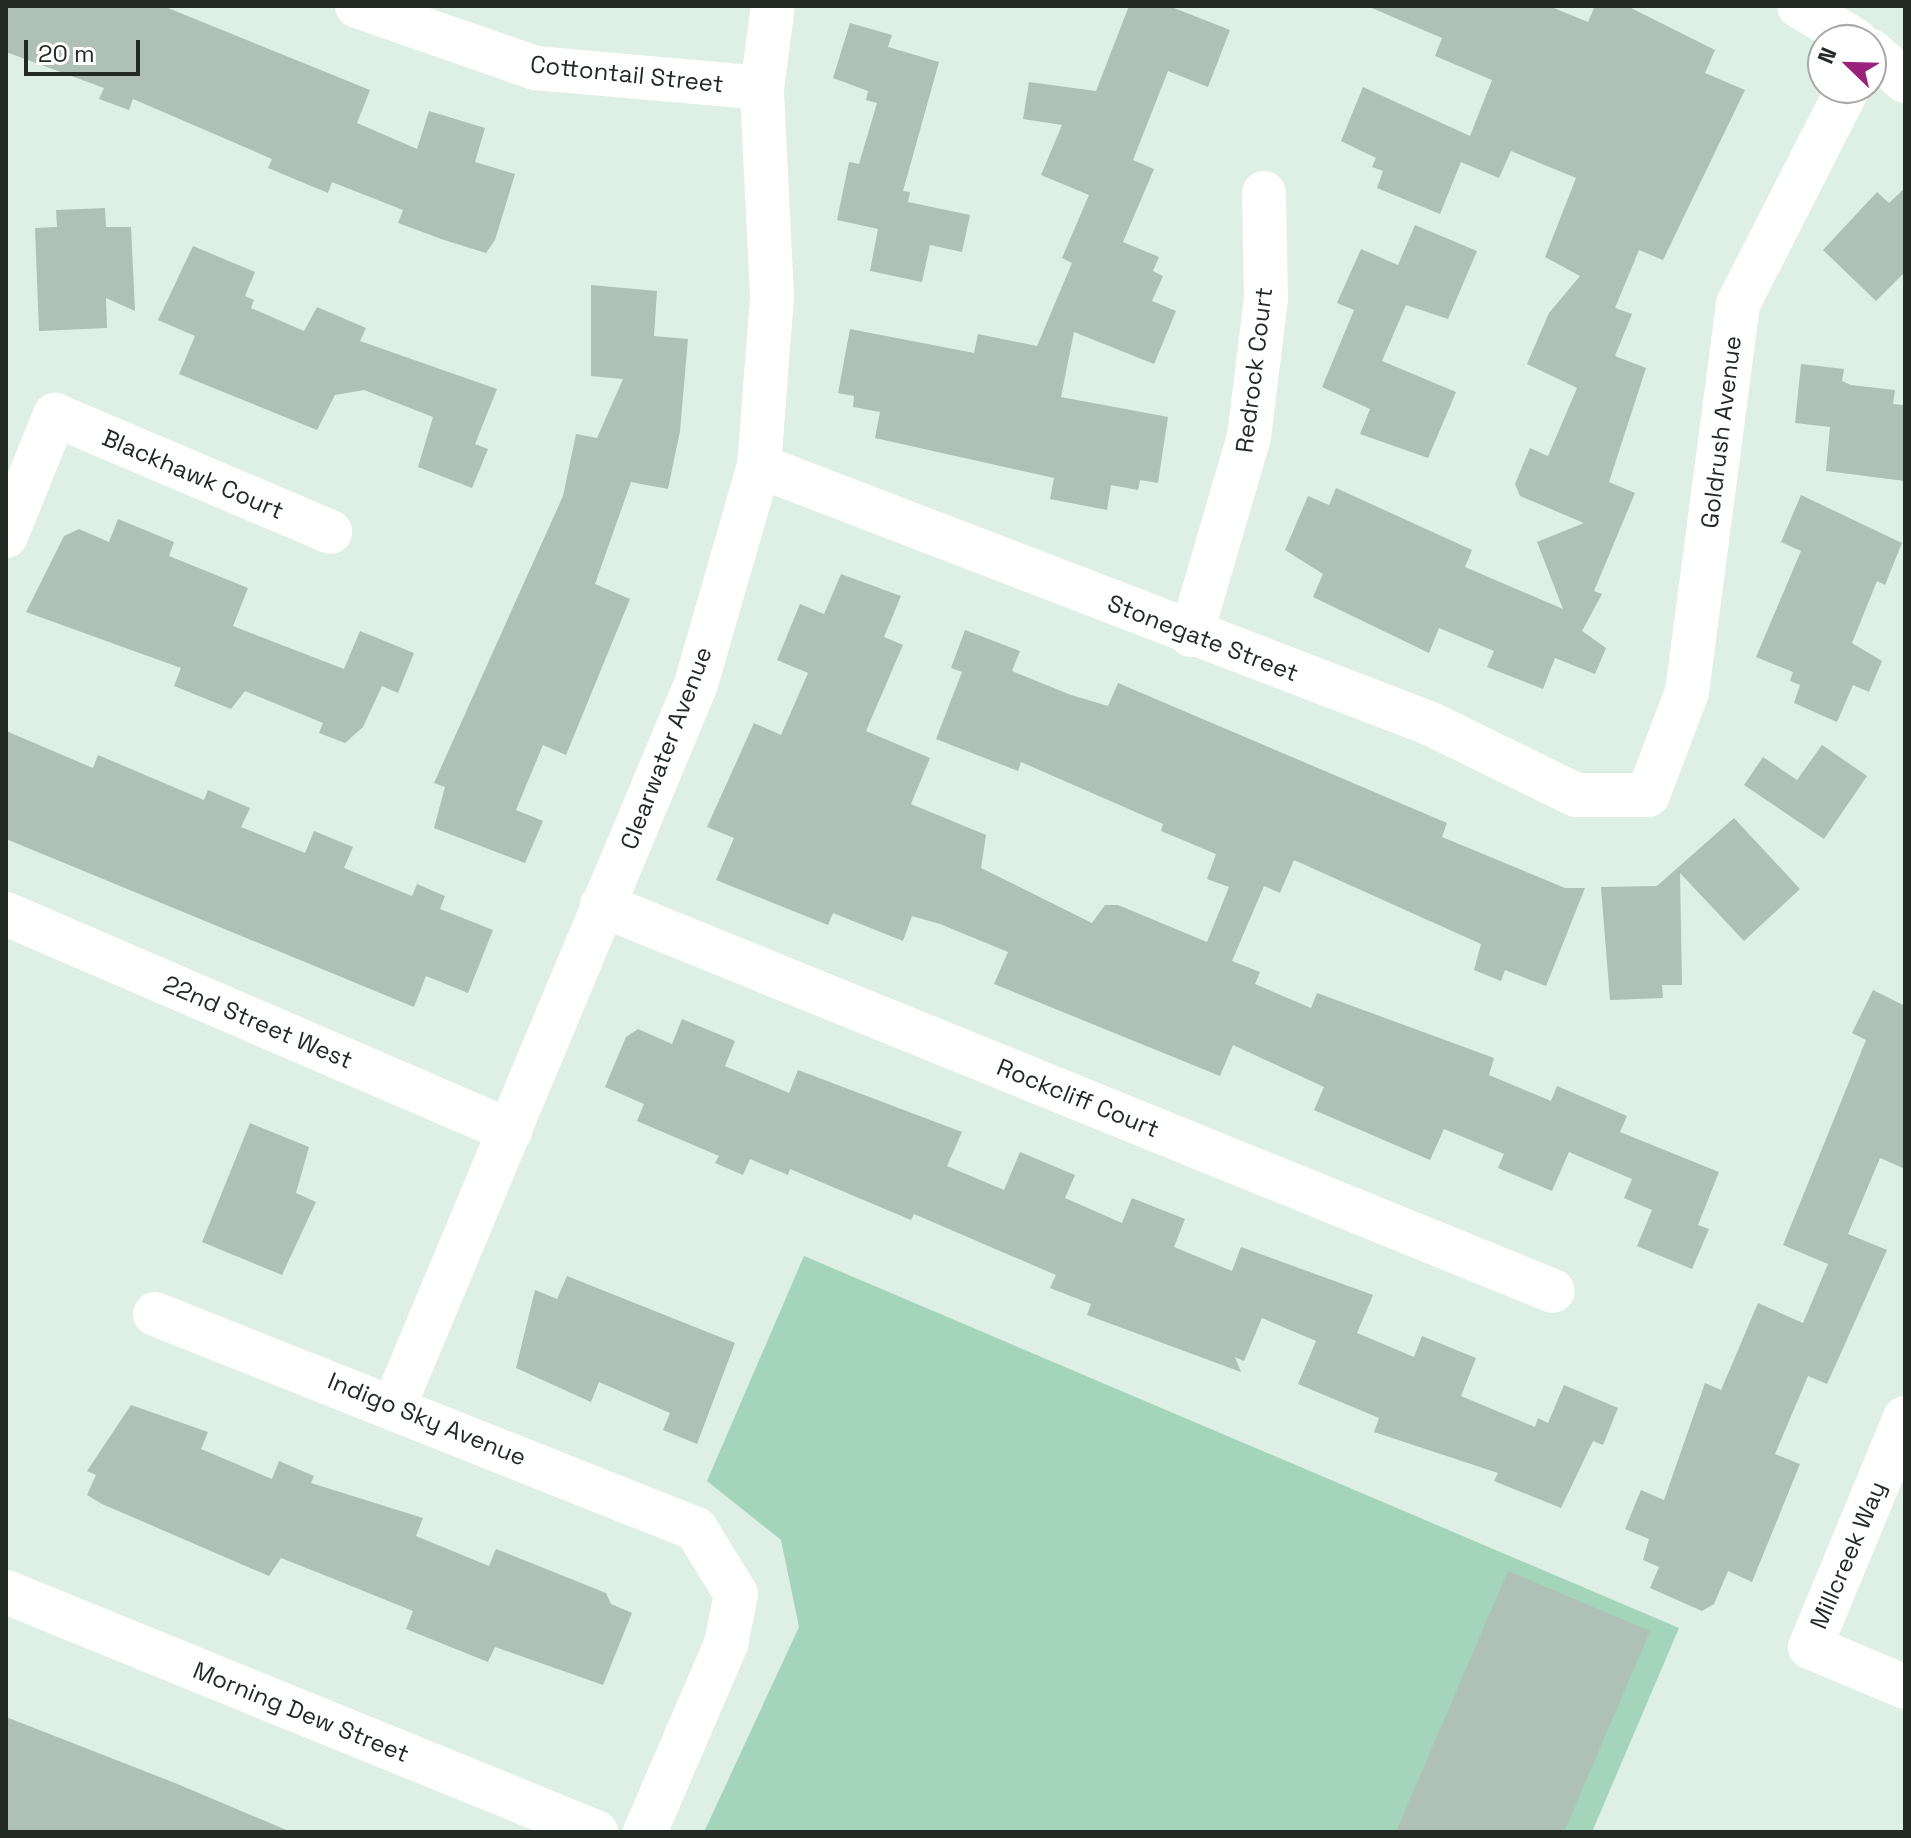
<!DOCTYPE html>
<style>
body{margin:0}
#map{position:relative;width:1911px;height:1838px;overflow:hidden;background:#deefe5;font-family:"Space Grotesk",sans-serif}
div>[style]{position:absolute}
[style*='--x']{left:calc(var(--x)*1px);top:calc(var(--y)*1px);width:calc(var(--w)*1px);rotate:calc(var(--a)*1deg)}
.green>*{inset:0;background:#a4d4b9}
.building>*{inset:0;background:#afc0b6}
.minor>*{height:44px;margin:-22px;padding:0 22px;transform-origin:22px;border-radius:22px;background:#fff}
span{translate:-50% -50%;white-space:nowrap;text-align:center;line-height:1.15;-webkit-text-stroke:6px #fff;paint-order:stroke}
.street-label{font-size:24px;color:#232a26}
.frame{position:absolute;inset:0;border:8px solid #232a26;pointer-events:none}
.north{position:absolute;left:1807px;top:24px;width:80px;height:80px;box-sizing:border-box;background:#fff;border:2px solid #a7aaa8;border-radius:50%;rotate:293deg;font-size:22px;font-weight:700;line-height:32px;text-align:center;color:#232a26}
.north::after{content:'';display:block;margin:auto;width:28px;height:36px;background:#9b227b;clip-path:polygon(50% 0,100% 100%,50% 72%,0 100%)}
.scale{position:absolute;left:24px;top:40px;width:116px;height:36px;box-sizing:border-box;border:4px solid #232a26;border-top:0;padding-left:10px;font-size:24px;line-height:28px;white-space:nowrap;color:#232a26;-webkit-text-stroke:6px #fff;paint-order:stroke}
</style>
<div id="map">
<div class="green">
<i style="clip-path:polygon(804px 1256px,1679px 1628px,1592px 1832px,704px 1832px,799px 1627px,781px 1540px,707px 1481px)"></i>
</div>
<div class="building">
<i style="clip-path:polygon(6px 6px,163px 6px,370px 90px,357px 123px,417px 149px,429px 111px,485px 128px,475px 162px,515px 174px,495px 240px,486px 253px,444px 240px,398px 223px,403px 210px,332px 182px,328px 193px,268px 168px,272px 159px,133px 99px,129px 110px,99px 99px,104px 88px,6px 52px)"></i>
<i style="clip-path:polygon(1129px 6px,1169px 6px,1230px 30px,1208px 87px,1168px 71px,1133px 160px,1154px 169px,1123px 242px,1159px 257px,1153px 271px,1163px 276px,1152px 301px,1176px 311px,1154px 364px,1074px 332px,1061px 397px,1168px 417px,1158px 483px,1140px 480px,1138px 490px,1111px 485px,1107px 510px,1050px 499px,1054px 478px,875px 438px,880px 412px,853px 407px,854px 396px,838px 393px,850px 329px,974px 353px,978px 334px,1037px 346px,1072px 263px,1062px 258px,1089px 195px,1041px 175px,1062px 125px,1023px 119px,1029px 82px,1096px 91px)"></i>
<i style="clip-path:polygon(1367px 6px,1549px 6px,1588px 22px,1595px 6px,1627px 6px,1715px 50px,1705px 73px,1745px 90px,1663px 260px,1639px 250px,1615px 308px,1632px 314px,1615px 356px,1646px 368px,1609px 482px,1635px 493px,1594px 591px,1602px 594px,1582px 631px,1606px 648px,1595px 674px,1555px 658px,1543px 689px,1487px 667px,1494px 651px,1439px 628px,1429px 653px,1313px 597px,1323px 574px,1285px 550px,1308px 496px,1329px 505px,1336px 488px,1472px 550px,1465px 567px,1563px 609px,1537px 542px,1584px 523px,1520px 496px,1515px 484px,1530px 448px,1548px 456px,1577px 388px,1527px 364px,1549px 313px,1580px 276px,1545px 257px,1576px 178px,1511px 151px,1499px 178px,1461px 162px,1440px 214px,1377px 188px,1383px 171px,1372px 167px,1376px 158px,1341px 141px,1363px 87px,1470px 136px,1492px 80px,1435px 56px,1442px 38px)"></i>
<i style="clip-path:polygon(850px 23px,892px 35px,888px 47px,939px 62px,903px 191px,910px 192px,908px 202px,970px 215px,962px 252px,930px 245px,922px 282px,870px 271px,878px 229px,837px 220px,849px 162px,859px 164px,877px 103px,866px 100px,868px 91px,833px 78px)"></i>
<i style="clip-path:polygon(1905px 188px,1905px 272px,1876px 301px,1823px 250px,1877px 192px,1889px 203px)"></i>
<i style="clip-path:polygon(105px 208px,106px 227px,131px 227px,135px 311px,106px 298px,107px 328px,39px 331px,35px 228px,57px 227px,56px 210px)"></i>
<i style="clip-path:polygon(1415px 225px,1477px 251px,1448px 319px,1406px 305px,1382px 361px,1456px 392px,1428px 458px,1360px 434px,1370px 409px,1322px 387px,1354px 310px,1337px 303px,1361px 249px,1398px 265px)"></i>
<i style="clip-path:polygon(193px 246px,255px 272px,245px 296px,254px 300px,251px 308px,304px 331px,317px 307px,366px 328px,360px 341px,497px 389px,475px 444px,488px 449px,472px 488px,418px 467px,433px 417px,364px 390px,335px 395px,317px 430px,179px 374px,195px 336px,158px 320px)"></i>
<i style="clip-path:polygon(591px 285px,657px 291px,654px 336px,688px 339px,680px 431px,668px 489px,631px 482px,595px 584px,630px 599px,566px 755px,543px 745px,516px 810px,543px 821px,525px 863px,434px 828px,445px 787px,434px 783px,563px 496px,576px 434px,597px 438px,623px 379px,591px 376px)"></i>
<i style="clip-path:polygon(1801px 364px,1844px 369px,1842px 381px,1851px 385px,1895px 390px,1893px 404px,1905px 405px,1905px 481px,1826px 471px,1830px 427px,1795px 423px)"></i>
<i style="clip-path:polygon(1801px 495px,1902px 543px,1885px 585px,1877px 581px,1852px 643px,1882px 661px,1869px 692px,1853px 685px,1837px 722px,1794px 703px,1800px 685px,1790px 681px,1793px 672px,1756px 657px,1801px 551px,1781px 542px)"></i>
<i style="clip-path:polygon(118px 519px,174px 542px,169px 556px,248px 588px,233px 626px,344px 669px,360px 631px,414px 653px,398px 693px,382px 686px,363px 727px,345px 743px,319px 733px,323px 723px,245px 691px,231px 709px,174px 686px,181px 668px,26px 612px,64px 536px,79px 529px,109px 542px)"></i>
<i style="clip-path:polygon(841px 574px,901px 596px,884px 637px,903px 645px,866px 731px,930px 758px,911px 804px,986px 835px,981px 868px,1092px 923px,1105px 905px,1118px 905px,1207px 942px,1229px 887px,1207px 879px,1216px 854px,1161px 831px,1163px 824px,1021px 762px,1018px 771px,936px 739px,962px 672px,951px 668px,965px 630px,1020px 651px,1012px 671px,1071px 695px,1108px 706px,1118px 683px,1447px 823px,1442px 837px,1565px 888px,1585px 888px,1546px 986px,1505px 970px,1501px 981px,1474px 970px,1481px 944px,1294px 860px,1280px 893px,1264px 886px,1232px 961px,1260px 972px,1255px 984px,1311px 1008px,1317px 993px,1494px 1058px,1489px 1075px,1551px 1101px,1557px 1086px,1627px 1116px,1620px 1132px,1719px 1172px,1698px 1225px,1709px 1229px,1692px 1269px,1637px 1246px,1652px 1210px,1624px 1198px,1632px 1179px,1569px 1152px,1552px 1191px,1498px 1168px,1504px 1154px,1444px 1129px,1430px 1160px,1314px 1110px,1324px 1087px,1233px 1045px,1220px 1076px,994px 984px,1008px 952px,940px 924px,912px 916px,903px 941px,833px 913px,828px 925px,716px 880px,734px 838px,707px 827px,754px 723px,781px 735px,808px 673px,777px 660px,800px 604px,824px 614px)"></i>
<i style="clip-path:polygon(6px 731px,93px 768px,98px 755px,204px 800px,208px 790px,250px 808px,241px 827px,305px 853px,314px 831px,353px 847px,344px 868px,412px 896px,417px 884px,445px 896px,440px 909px,493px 930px,468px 993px,426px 976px,414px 1007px,6px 839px)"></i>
<i style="clip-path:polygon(1822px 745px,1867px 776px,1824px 839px,1744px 785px,1763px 757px,1797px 780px)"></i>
<i style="clip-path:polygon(1734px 818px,1800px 889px,1744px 941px,1680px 873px,1682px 985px,1662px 985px,1663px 998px,1610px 1000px,1601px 887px,1657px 886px)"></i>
<i style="clip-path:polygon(1873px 990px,1905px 1006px,1905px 1169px,1880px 1158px,1848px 1234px,1887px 1250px,1827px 1384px,1808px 1376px,1775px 1454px,1800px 1464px,1752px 1582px,1728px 1571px,1714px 1604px,1702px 1611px,1650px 1588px,1659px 1567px,1643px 1560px,1649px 1539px,1625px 1529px,1641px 1490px,1664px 1500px,1705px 1383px,1721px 1390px,1758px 1303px,1803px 1323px,1828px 1264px,1783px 1245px,1866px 1040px,1852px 1033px)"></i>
<i style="clip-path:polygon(682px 1019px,735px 1041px,725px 1066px,789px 1093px,798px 1070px,962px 1132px,947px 1166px,1004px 1190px,1020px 1152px,1075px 1175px,1065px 1198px,1122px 1223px,1132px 1198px,1185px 1219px,1174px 1247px,1232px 1271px,1241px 1247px,1373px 1295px,1357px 1333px,1414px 1357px,1422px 1336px,1476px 1358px,1461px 1396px,1535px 1427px,1538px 1418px,1548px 1423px,1564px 1385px,1618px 1408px,1603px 1445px,1593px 1441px,1561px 1508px,1494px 1481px,1498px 1473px,1374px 1432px,1379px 1418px,1298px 1384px,1316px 1341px,1262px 1318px,1244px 1361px,1235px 1357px,1241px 1372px,1087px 1315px,1091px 1304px,1050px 1288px,1056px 1275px,914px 1214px,911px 1220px,790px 1169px,788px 1175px,750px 1159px,743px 1175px,715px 1163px,719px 1156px,637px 1121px,644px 1104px,605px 1087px,626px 1037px,638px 1029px,672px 1044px)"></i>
<i style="clip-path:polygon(250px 1123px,309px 1147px,296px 1193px,316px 1202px,282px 1275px,202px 1242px)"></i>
<i style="clip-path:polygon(567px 1276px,735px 1343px,697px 1444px,663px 1430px,670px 1413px,599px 1382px,591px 1402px,516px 1368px,535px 1290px,557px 1299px)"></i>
<i style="clip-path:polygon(131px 1405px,208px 1432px,201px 1449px,272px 1479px,279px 1461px,314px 1476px,311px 1483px,423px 1518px,416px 1536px,489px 1566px,496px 1549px,606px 1593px,611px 1604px,632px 1613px,603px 1685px,495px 1647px,488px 1662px,406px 1629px,413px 1611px,329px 1577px,281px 1558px,269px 1576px,102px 1504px,87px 1495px,96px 1475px,87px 1471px)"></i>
<i style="clip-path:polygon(1508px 1571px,1650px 1631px,1564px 1832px,1396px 1832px)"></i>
<i style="clip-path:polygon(6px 1717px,175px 1783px,291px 1832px,6px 1832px)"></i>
</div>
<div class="minor">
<i style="--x:357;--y:6;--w:188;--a:19.2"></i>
<i style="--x:535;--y:68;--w:228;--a:5"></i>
<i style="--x:1799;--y:6;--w:66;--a:31.3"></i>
<i style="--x:1871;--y:51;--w:45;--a:41.4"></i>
<i style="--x:759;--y:466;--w:720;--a:21"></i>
<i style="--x:1431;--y:724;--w:161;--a:26.1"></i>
<i style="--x:1576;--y:795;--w:72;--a:0"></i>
<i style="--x:1648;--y:795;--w:110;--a:-69.3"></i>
<i style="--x:1687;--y:692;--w:391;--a:-82.5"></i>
<i style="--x:1738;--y:304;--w:242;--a:-63"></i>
<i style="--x:6;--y:536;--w:131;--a:-68"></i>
<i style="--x:55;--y:415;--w:299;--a:23"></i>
<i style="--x:1191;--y:635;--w:206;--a:-73.7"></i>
<i style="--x:1249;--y:437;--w:140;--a:-83"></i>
<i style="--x:1266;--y:298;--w:105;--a:-91.1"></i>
<i style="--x:602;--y:905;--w:1026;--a:22.09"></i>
<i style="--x:6;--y:914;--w:549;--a:23.29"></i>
<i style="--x:155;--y:1314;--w:582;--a:21.67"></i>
<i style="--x:696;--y:1529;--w:76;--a:58.4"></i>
<i style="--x:736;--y:1594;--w:51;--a:101.3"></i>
<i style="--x:726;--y:1644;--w:205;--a:113.3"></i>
<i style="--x:395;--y:1404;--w:780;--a:-67.31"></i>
<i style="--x:696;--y:684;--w:227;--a:-73.9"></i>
<i style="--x:759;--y:466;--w:170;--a:-85.6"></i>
<i style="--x:772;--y:296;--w:208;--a:-92.8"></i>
<i style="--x:762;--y:88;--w:83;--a:-82.4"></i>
<i style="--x:1905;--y:1418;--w:248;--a:112.5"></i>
<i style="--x:1810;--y:1647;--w:103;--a:22.8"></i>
<i style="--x:6;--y:1592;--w:637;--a:22.14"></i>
</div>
<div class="street-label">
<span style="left:627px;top:74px;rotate:6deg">Cottontail Street</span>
<span style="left:1254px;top:370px;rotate:-83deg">Redrock Court</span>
<span style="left:1721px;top:432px;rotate:-83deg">Goldrush Avenue</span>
<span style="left:193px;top:474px;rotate:23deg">Blackhawk Court</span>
<span style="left:1203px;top:638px;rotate:21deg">Stonegate Street</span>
<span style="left:666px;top:748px;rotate:-69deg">Clearwater Avenue</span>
<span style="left:258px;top:1022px;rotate:23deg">22nd Street West</span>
<span style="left:1078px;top:1098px;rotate:22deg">Rockcliff Court</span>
<span style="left:427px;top:1419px;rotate:22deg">Indigo Sky Avenue</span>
<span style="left:1848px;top:1555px;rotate:-67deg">Millcreek Way</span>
<span style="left:301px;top:1712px;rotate:22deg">Morning Dew Street</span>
</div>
<div class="frame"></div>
<div class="north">N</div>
<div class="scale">20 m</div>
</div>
